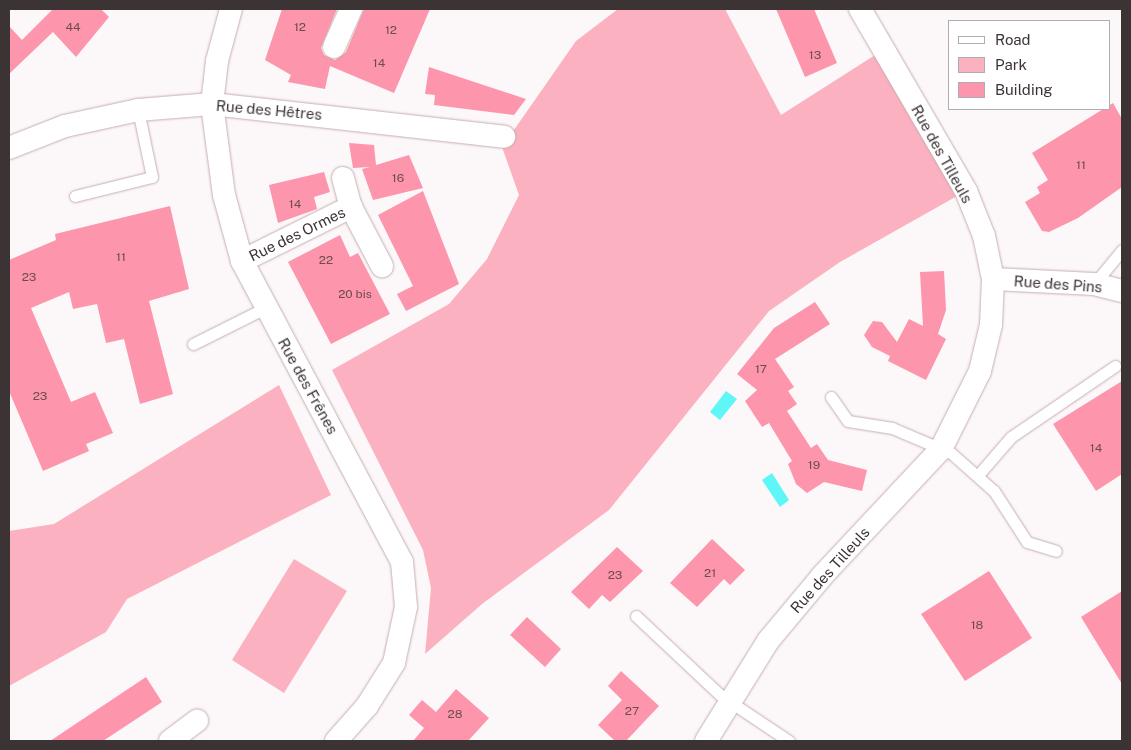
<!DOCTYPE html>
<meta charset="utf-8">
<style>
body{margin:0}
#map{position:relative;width:1131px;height:750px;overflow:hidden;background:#fcf7f8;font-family:"Public Sans",sans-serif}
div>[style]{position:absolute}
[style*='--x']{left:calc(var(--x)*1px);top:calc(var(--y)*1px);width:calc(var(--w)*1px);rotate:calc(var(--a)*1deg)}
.green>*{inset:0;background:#fbb1c0}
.water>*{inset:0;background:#5ff6f7}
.building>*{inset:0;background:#fd95ac}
.roads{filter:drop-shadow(0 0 1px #c5aeb2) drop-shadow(0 0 1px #c5aeb2)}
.lane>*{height:11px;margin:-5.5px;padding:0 5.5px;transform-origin:5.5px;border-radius:5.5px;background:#fff}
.street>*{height:22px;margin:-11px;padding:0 11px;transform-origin:11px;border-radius:11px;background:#fff}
span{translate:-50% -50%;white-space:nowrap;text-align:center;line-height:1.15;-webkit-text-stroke:4.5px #fff;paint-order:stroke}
.number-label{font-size:12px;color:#6c4c52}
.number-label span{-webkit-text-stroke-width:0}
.street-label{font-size:15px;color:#3c3334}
.frame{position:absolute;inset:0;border:10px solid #3c3334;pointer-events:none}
.legend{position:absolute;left:948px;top:20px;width:162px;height:90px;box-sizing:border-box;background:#fff;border:1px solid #b1adae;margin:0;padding:6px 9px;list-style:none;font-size:15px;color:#3c3334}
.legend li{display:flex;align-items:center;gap:10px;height:25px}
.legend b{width:25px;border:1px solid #b1adae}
</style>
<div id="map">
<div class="green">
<i style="clip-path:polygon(618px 9px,725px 9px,781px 115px,883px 50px,966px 191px,840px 262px,769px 311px,609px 510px,482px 604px,425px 654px,431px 588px,423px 550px,332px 370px,449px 304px,487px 259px,519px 195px,502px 147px,576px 41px)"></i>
<i style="clip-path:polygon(279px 385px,331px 495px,127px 599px,106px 632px,9px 686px,9px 531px,54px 524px)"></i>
<i style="clip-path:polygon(294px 559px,347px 591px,284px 693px,232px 660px)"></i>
</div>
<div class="water">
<i style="clip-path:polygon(726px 391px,737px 399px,720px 420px,710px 412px)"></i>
<i style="clip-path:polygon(772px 473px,789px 500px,780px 507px,762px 480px)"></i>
</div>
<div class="building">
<i style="clip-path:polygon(53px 9px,101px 9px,109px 17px,76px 57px,53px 32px,9px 74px,9px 26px,22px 40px)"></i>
<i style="clip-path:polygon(282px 9px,337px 9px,321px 48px,324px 55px,335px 60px,346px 52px,364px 9px,430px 9px,394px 93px,330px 66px,325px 89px,288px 82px,291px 75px,265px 60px)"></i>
<i style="clip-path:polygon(776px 9px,814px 9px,837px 63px,805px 77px)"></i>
<i style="clip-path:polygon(429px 67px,526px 99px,514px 115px,434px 105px,435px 95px,425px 94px)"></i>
<i style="clip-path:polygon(1113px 103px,1122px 119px,1122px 187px,1078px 218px,1049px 232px,1042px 231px,1025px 202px,1040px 193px,1037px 187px,1048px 180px,1032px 153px)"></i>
<i style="clip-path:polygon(349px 143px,374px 145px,376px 165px,409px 155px,423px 188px,373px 200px,362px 169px,370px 167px,353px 168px)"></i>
<i style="clip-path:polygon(324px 172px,330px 192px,314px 197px,317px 209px,278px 223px,269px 185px)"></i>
<i style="clip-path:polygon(423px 191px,459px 284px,406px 311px,397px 294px,413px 286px,378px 215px)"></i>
<i style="clip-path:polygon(170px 206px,189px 289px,149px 301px,173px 394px,140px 404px,124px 339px,106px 343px,97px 304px,73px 309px,69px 292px,31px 308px,71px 402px,95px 392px,113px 433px,86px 444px,89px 451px,43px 471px,9px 391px,9px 260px,56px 240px,55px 234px)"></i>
<i style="clip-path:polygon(340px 235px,350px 257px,358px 253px,390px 314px,331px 344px,288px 262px)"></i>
<i style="clip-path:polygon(944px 271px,946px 310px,938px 334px,946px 339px,926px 380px,888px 361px,890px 356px,872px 347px,864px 335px,873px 321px,882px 322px,897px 342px,909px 319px,923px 326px,920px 272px)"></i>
<i style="clip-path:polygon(815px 302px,830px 324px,775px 359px,794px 387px,788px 391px,797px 404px,787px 411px,811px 448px,817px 444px,828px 460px,867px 470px,862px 491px,824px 482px,807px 493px,796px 484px,788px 464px,792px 461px,769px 423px,762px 427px,745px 401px,757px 390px,737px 374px,774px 328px)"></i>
<i style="clip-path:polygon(1122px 381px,1122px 474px,1096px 491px,1053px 424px)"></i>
<i style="clip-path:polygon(712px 539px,745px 570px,730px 585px,724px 579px,697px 607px,670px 583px)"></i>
<i style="clip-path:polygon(617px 547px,643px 571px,610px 602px,602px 595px,589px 609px,571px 592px)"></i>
<i style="clip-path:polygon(989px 571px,1032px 638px,965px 681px,921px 614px)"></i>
<i style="clip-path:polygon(1122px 591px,1122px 684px,1081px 617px)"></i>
<i style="clip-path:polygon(527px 617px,561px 649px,545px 667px,510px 635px)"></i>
<i style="clip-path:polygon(621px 671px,659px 706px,626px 741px,615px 741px,598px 725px,622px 700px,608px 686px)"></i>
<i style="clip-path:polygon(146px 677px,162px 702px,103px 741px,50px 741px)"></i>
<i style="clip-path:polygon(456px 689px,489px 718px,468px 741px,413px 741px,424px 728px,409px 715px,422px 700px,436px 712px)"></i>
</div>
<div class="roads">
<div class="lane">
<i style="--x:75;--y:196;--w:79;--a:-13.9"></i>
<i style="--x:152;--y:177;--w:68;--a:-101.8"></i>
<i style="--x:1094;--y:284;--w:44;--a:-50.5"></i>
<i style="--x:193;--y:344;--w:80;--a:-26.6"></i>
<i style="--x:831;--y:397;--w:29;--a:55"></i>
<i style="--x:848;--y:421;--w:45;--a:9"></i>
<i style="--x:892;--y:428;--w:64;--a:23"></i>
<i style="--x:951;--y:453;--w:57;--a:41.5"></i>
<i style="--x:994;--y:491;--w:61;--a:57.1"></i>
<i style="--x:1027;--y:542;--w:30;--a:17"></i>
<i style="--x:979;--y:474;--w:49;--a:-49.1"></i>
<i style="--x:1011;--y:437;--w:126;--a:-34.3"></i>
<i style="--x:636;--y:616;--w:115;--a:43.2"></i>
<i style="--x:720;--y:695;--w:83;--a:33.7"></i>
</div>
<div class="street">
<i style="--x:231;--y:9;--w:54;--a:105.1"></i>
<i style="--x:217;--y:61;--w:43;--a:96.6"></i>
<i style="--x:212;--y:104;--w:92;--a:82.5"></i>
<i style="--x:224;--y:195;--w:68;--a:74.7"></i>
<i style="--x:242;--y:261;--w:341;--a:62"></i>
<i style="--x:402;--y:562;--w:45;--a:84.9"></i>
<i style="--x:406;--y:607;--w:57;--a:102.1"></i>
<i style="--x:394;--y:663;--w:51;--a:122.1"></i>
<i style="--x:367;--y:706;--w:47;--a:131.5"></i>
<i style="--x:334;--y:47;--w:42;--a:-65.9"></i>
<i style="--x:9;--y:148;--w:60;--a:-21.4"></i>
<i style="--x:65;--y:126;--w:75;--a:-12.4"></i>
<i style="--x:138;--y:110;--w:74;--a:-4.6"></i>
<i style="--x:212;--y:104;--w:294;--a:6.4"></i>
<i style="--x:343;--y:178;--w:30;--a:75"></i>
<i style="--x:351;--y:207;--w:67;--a:62.3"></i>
<i style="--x:242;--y:261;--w:122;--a:-26.4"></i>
<i style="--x:993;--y:279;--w:101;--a:2.8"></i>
<i style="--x:1094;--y:284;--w:29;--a:14"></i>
<i style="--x:170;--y:741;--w:34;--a:-37"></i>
<i style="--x:706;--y:741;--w:118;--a:-58.2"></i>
<i style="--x:768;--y:641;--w:86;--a:-50.2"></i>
<i style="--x:823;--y:575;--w:173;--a:-46.9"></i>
<i style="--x:941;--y:449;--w:87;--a:-63.4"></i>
<i style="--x:980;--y:371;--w:47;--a:-76.6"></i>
<i style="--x:991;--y:325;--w:46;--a:-87.5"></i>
<i style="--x:993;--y:279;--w:44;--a:-101.8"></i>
<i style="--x:984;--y:236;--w:48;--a:-111.8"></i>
<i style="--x:966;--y:191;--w:211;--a:-120.2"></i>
</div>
</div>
<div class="number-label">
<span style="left:73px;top:28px">44</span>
<span style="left:300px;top:28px">12</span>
<span style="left:391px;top:31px">12</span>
<span style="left:815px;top:56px">13</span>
<span style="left:379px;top:64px">14</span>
<span style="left:1081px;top:166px">11</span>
<span style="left:398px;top:179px">16</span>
<span style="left:295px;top:205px">14</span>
<span style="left:121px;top:258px">11</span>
<span style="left:326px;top:261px">22</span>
<span style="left:29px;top:278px">23</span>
<span style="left:355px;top:295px">20 bis</span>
<span style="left:761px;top:370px">17</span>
<span style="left:40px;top:397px">23</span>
<span style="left:1096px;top:449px">14</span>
<span style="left:814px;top:466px">19</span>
<span style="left:710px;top:574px">21</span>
<span style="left:615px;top:576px">23</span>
<span style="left:977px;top:626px">18</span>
<span style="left:632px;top:712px">27</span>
<span style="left:455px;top:715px">28</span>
</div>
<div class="street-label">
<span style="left:269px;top:110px;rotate:5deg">Rue des Hêtres</span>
<span style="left:942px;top:154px;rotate:61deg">Rue des Tilleuls</span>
<span style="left:297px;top:234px;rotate:-26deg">Rue des Ormes</span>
<span style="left:1058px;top:284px;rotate:4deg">Rue des Pins</span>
<span style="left:308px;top:386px;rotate:61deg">Rue des Frênes</span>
<span style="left:830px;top:570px;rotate:-48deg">Rue des Tilleuls</span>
</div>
<div class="frame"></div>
<ul class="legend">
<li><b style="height:6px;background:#fff"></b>Road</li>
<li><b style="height:14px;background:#fbb1c0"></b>Park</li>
<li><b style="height:14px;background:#fd95ac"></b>Building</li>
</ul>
</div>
